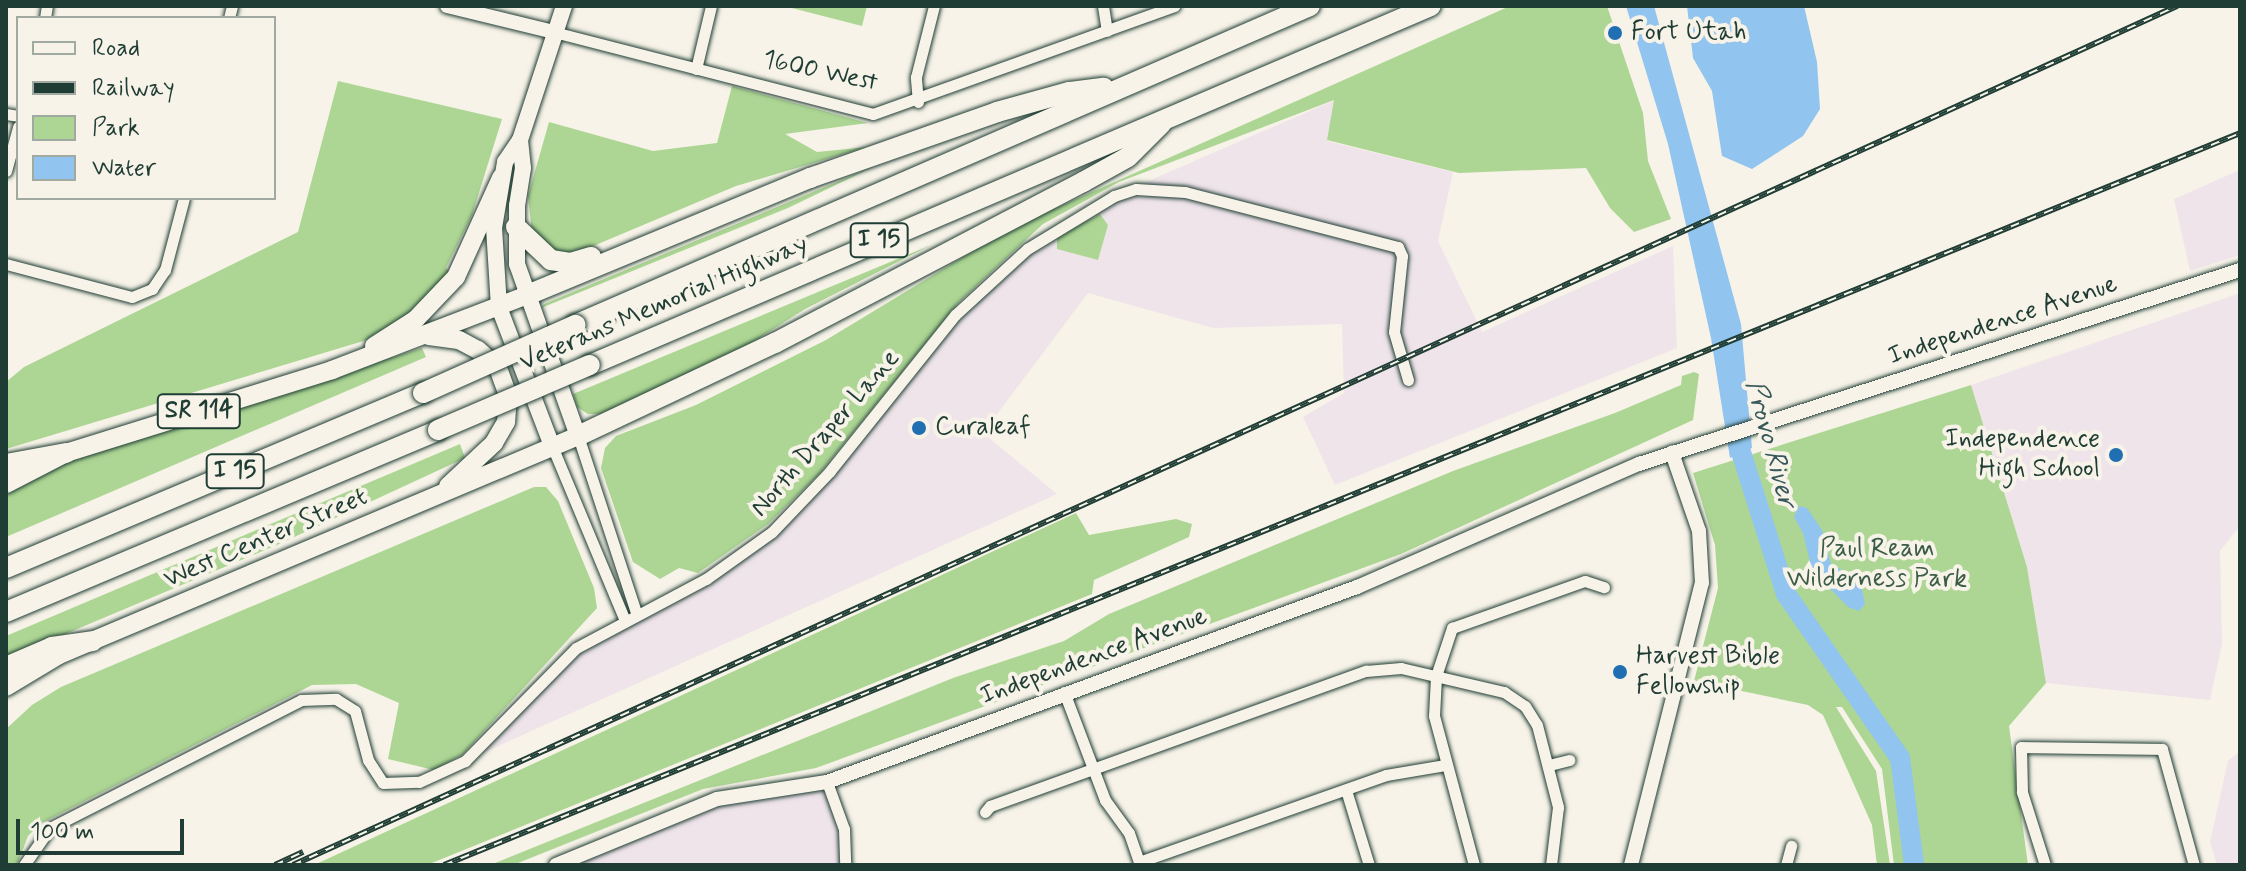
<!DOCTYPE html>
<style>
body{margin:0}
#map{position:relative;width:2246px;height:871px;overflow:hidden;background:#f7f3e8;font-family:Mynerve,sans-serif}
div>[style]{position:absolute}
[style*='--x']{left:calc(var(--x)*1px);top:calc(var(--y)*1px);width:calc(var(--w)*1px);rotate:calc(var(--a)*1deg)}
.built>*{inset:0;background:#efe4ea}
.green>*{inset:0;background:#add694}
.water>*{inset:0;background:#91c4ee}
.river>*{height:20px;margin:-10px;padding:0 10px;transform-origin:10px;border-radius:10px;background:#91c4ee}
.roads{filter:drop-shadow(0 0 2px #1f3d34) drop-shadow(0 0 2px #1f3d34)}
.minor>*{height:11px;margin:-5.5px;padding:0 5.5px;transform-origin:5.5px;border-radius:5.5px;background:#f7f3e8}
.tertiary>*{height:14px;margin:-7px;padding:0 7px;transform-origin:7px;border-radius:7px;background:#f7f3e8}
.secondary>*{height:16px;margin:-8px;padding:0 8px;transform-origin:8px;border-radius:8px;background:#f7f3e8}
.primary>*{height:18px;margin:-9px;padding:0 9px;transform-origin:9px;border-radius:9px;background:#f7f3e8}
.motorway>*{height:20px;margin:-10px;padding:0 10px;transform-origin:10px;border-radius:10px;background:#f7f3e8}
.rail>*{height:6px;margin-top:-3px;transform-origin:0;background:repeating-linear-gradient(90deg,#f7f3e8 0 9px,#1f3d34 0 18px);box-sizing:border-box;border-block:2px solid #1f3d34}
.bridges{filter:drop-shadow(0 0 2px #1f3d34) drop-shadow(0 0 2px #1f3d34)}
.motorway-bridge>*{height:20px;margin:-10px;padding:0 10px;transform-origin:10px;border-radius:10px;background:#f7f3e8}
.dots>*{width:22px;height:22px;translate:-50% -50%;box-sizing:border-box;border:4px solid #f7f3e8;border-radius:50%}
span{translate:-50% -50%;white-space:nowrap;text-align:center;line-height:1.15;-webkit-text-stroke:8px #f7f3e8;paint-order:stroke}
.shield-label span{padding:2px 6px;background:#f7f3e8;border:2px solid;border-radius:6px;-webkit-text-stroke-width:0}
.shield-label{font-size:24px;color:#1f3d34;font-weight:700}
.poi-label{font-size:26px;color:#1f3d34}
.left{translate:0 -50%;text-align:left}
.right{translate:-100% -50%;text-align:right}
.street-label{font-size:26px;color:#1f3d34}
.park-label{font-size:26px;color:#3b5c47}
.water-label{font-size:28px;color:#365859;font-style:italic}
.frame{position:absolute;inset:0;border:8px solid #1f3d34;pointer-events:none}
.legend{position:absolute;left:16px;top:16px;width:260px;height:184px;box-sizing:border-box;background:#f7f3e8;border:2px solid #a1aaa0;margin:0;padding:10px 14px;list-style:none;font-size:24px;color:#1f3d34}
.legend li{display:flex;align-items:center;gap:16px;height:40px}
.legend b{width:40px;border:2px solid #a1aaa0}
.scale{position:absolute;left:16px;top:819px;width:168px;height:36px;box-sizing:border-box;border:4px solid #1f3d34;border-top:0;padding-left:10px;font-size:24px;line-height:28px;white-space:nowrap;color:#1f3d34;-webkit-text-stroke:6px #f7f3e8;paint-order:stroke}
</style>
<div id="map">
<div class="built">
<i style="clip-path:polygon(1335px 100px,1327px 141px,1453px 172px,1438px 241px,1482px 332px,1673px 246px,1677px 348px,1335px 485px,1303px 417px,1344px 393px,1342px 324px,1213px 328px,1088px 293px,983px 433px,1057px 494px,465px 761px,561px 660px,706px 579px,772px 532px,955px 315px,1027px 249px,1114px 196px)"></i>
<i style="clip-path:polygon(2240px 170px,2240px 255px,2190px 271px,2174px 199px)"></i>
<i style="clip-path:polygon(2240px 293px,2240px 526px,2220px 551px,2222px 644px,2210px 700px,2046px 683px,2027px 567px,1971px 385px)"></i>
<i style="clip-path:polygon(2240px 751px,2240px 865px,2217px 865px,2210px 842px,2228px 761px)"></i>
<i style="clip-path:polygon(827px 782px,845px 865px,556px 865px,717px 799px)"></i>
</div>
<div class="green">
<i style="clip-path:polygon(784px 6px,867px 6px,862px 26px)"></i>
<i style="clip-path:polygon(1510px 6px,1607px 6px,1643px 113px,1648px 161px,1671px 219px,1634px 232px,1610px 208px,1586px 168px,1459px 173px,1327px 140px,1334px 100px,1119px 182px,1043px 224px,958px 303px,820px 473px,768px 524px,698px 573px,679px 568px,660px 579px,633px 562px,601px 468px,605px 448px,616px 436px,696px 405px,826px 340px,1011px 228px)"></i>
<i style="clip-path:polygon(338px 81px,502px 119px,472px 215px,446px 268px,450px 272px,413px 313px,370px 339px,6px 449px,6px 382px,24px 367px,298px 232px)"></i>
<i style="clip-path:polygon(732px 86px,868px 123px,785px 134px,817px 152px,867px 147px,736px 186px,579px 252px,558px 254px,532px 234px,528px 196px,549px 122px,653px 151px,717px 143px)"></i>
<i style="clip-path:polygon(873px 167px,788px 208px,541px 308px,544px 304px)"></i>
<i style="clip-path:polygon(1100px 214px,1108px 225px,1098px 260px,1057px 249px,1057px 237px)"></i>
<i style="clip-path:polygon(931px 245px,805px 309px,742px 349px,602px 414px,588px 414px,577px 407px,573px 394px)"></i>
<i style="clip-path:polygon(422px 348px,426px 357px,6px 537px,6px 495px,54px 465px)"></i>
<i style="clip-path:polygon(1694px 372px,1699px 374px,1693px 420px,1401px 554px,816px 768px,703px 789px,513px 865px,490px 865px,953px 678px,1064px 641px,1109px 614px,1453px 471px,1615px 413px,1681px 385px,1682px 376px)"></i>
<i style="clip-path:polygon(1971px 385px,2027px 567px,2046px 683px,2009px 726px,2028px 865px,1894px 865px,1882px 769px,1842px 707px,1836px 707px,1876px 771px,1890px 865px,1877px 865px,1872px 825px,1823px 715px,1808px 705px,1694px 681px,1718px 588px,1715px 545px,1693px 473px)"></i>
<i style="clip-path:polygon(460px 444px,465px 458px,277px 545px,6px 659px,6px 636px)"></i>
<i style="clip-path:polygon(534px 487px,546px 487px,558px 501px,594px 588px,597px 608px,463px 754px,434px 770px,388px 759px,399px 703px,356px 684px,312px 685px,40px 824px,28px 836px,17px 865px,6px 865px,6px 729px,32px 705px,61px 687px)"></i>
<i style="clip-path:polygon(1076px 513px,1089px 535px,1176px 519px,1192px 524px,1189px 537px,1094px 580px,1092px 594px,427px 865px,314px 865px)"></i>
</div>
<div class="water">
<i style="clip-path:polygon(1626px 6px,1654px 6px,1741px 324px,1752px 448px,1730px 458px,1711px 338px,1668px 144px)"></i>
<i style="clip-path:polygon(1687px 6px,1804px 6px,1817px 62px,1820px 109px,1803px 136px,1752px 169px,1722px 156px,1712px 91px,1693px 58px)"></i>
<i style="clip-path:polygon(1799px 506px,1807px 508px,1822px 530px,1831px 564px,1860px 580px,1865px 604px,1859px 611px,1848px 607px,1812px 570px,1803px 533px,1794px 517px)"></i>
</div>
<div class="river">
<i style="--x:1734;--y:430;--w:172;--a:72.4"></i>
<i style="--x:1786;--y:594;--w:200;--a:55.2"></i>
<i style="--x:1900;--y:758;--w:108;--a:82.5"></i>
</div>
<div class="roads">
<div class="minor">
<i style="--x:1103;--y:6;--w:25;--a:81"></i>
<i style="--x:45;--y:18;--w:12;--a:-81"></i>
<i style="--x:229;--y:18;--w:12;--a:-76"></i>
<i style="--x:554;--y:32;--w:329;--a:14.4"></i>
<i style="--x:873;--y:114;--w:320;--a:-19.7"></i>
<i style="--x:696;--y:69;--w:65;--a:-76.6"></i>
<i style="--x:918;--y:102;--w:25;--a:-95"></i>
<i style="--x:916;--y:77;--w:73;--a:-75.8"></i>
<i style="--x:6;--y:114;--w:12;--a:9"></i>
<i style="--x:6;--y:171;--w:46;--a:-74.7"></i>
<i style="--x:6;--y:264;--w:130;--a:14.7"></i>
<i style="--x:132;--y:297;--w:22;--a:-22"></i>
<i style="--x:152;--y:289;--w:23;--a:-56"></i>
<i style="--x:165;--y:270;--w:74;--a:-75.2"></i>
<i style="--x:578;--y:436;--w:185;--a:71.8"></i>
<i style="--x:552;--y:446;--w:186;--a:67.3"></i>
<i style="--x:1064;--y:692;--w:116;--a:69.2"></i>
<i style="--x:1105;--y:800;--w:41;--a:54"></i>
<i style="--x:1129;--y:833;--w:34;--a:71"></i>
<i style="--x:1549;--y:765;--w:21;--a:-14"></i>
<i style="--x:827;--y:782;--w:50;--a:70.1"></i>
<i style="--x:844;--y:829;--w:36;--a:88"></i>
<i style="--x:1346;--y:790;--w:78;--a:73"></i>
<i style="--x:985;--y:812;--w:8;--a:-50"></i>
<i style="--x:990;--y:806;--w:400;--a:-19.8"></i>
<i style="--x:1366;--y:671;--w:35;--a:-5"></i>
<i style="--x:1401;--y:668;--w:106;--a:13.1"></i>
<i style="--x:1504;--y:692;--w:25;--a:34"></i>
<i style="--x:1525;--y:706;--w:22;--a:58"></i>
<i style="--x:1537;--y:725;--w:85;--a:75.6"></i>
<i style="--x:1558;--y:807;--w:58;--a:96.9"></i>
<i style="--x:1139;--y:862;--w:262;--a:-19.4"></i>
<i style="--x:1386;--y:775;--w:60;--a:-9.6"></i>
<i style="--x:24;--y:865;--w:45;--a:-54.9"></i>
<i style="--x:50;--y:828;--w:282;--a:-27"></i>
<i style="--x:301;--y:700;--w:35;--a:-2"></i>
<i style="--x:336;--y:699;--w:22;--a:32"></i>
<i style="--x:355;--y:711;--w:51;--a:75.1"></i>
<i style="--x:368;--y:760;--w:27;--a:57"></i>
<i style="--x:383;--y:783;--w:36;--a:-2"></i>
<i style="--x:419;--y:782;--w:51;--a:-24.5"></i>
<i style="--x:465;--y:761;--w:158;--a:-45.5"></i>
<i style="--x:576;--y:648;--w:147;--a:-28"></i>
<i style="--x:706;--y:579;--w:81;--a:-35.5"></i>
<i style="--x:772;--y:532;--w:84;--a:-46.4"></i>
<i style="--x:830;--y:471;--w:200;--a:-51.3"></i>
<i style="--x:955;--y:315;--w:98;--a:-42.5"></i>
<i style="--x:1027;--y:249;--w:102;--a:-31.3"></i>
<i style="--x:1114;--y:196;--w:23;--a:-18"></i>
<i style="--x:1136;--y:189;--w:49;--a:3.5"></i>
<i style="--x:1185;--y:192;--w:220;--a:14.5"></i>
<i style="--x:1398;--y:247;--w:10;--a:66"></i>
<i style="--x:1402;--y:256;--w:76;--a:96"></i>
<i style="--x:1394;--y:332;--w:50;--a:73.7"></i>
<i style="--x:1474;--y:865;--w:154;--a:-105"></i>
<i style="--x:1434;--y:716;--w:40;--a:-87.1"></i>
<i style="--x:1436;--y:676;--w:51;--a:-71.6"></i>
<i style="--x:1452;--y:628;--w:141;--a:-19.5"></i>
<i style="--x:1585;--y:581;--w:20;--a:18"></i>
<i style="--x:1786;--y:865;--w:20;--a:-75"></i>
<i style="--x:2045;--y:865;--w:77;--a:-107.5"></i>
<i style="--x:2022;--y:792;--w:45;--a:-91.3"></i>
<i style="--x:2021;--y:747;--w:141;--a:0.8"></i>
<i style="--x:2162;--y:749;--w:120;--a:74.6"></i>
</div>
<div class="tertiary">
<i style="--x:447;--y:6;--w:110;--a:13.7"></i>
<i style="--x:556;--y:865;--w:174;--a:-22.3"></i>
<i style="--x:717;--y:799;--w:111;--a:-8.8"></i>
<i style="--x:827;--y:782;--w:565;--a:-20.2"></i>
<i style="--x:1357;--y:587;--w:308;--a:-23.6"></i>
<i style="--x:1639;--y:464;--w:632;--a:-17.89"></i>
<i style="--x:1631;--y:865;--w:291;--a:-75.9"></i>
<i style="--x:1702;--y:583;--w:52;--a:-93.3"></i>
<i style="--x:1699;--y:531;--w:83;--a:-109.1"></i>
</div>
<div class="secondary">
<i style="--x:520;--y:140;--w:28;--a:84"></i>
<i style="--x:523;--y:168;--w:38;--a:99"></i>
<i style="--x:517;--y:206;--w:58;--a:90"></i>
<i style="--x:517;--y:264;--w:182;--a:70.5"></i>
<i style="--x:552;--y:446;--w:149;--a:-110.9"></i>
<i style="--x:499;--y:307;--w:79;--a:-93.6"></i>
<i style="--x:494;--y:228;--w:67;--a:-80.5"></i>
<i style="--x:505;--y:162;--w:27;--a:-56"></i>
<i style="--x:520;--y:140;--w:141;--a:-71.8"></i>
</div>
<div class="primary">
<i style="--x:429;--y:336;--w:30;--a:8"></i>
<i style="--x:459;--y:340;--w:21;--a:28"></i>
<i style="--x:478;--y:350;--w:27;--a:42"></i>
<i style="--x:498;--y:368;--w:29;--a:70"></i>
<i style="--x:508;--y:395;--w:27;--a:94"></i>
<i style="--x:506;--y:422;--w:24;--a:120"></i>
<i style="--x:494;--y:443;--w:63;--a:136.9"></i>
<i style="--x:374;--y:346;--w:50;--a:-32.7"></i>
<i style="--x:416;--y:319;--w:58;--a:-46.4"></i>
<i style="--x:456;--y:277;--w:109;--a:-65.6"></i>
<i style="--x:6;--y:484;--w:68;--a:-27.3"></i>
<i style="--x:66;--y:453;--w:279;--a:-17.3"></i>
<i style="--x:332;--y:370;--w:207;--a:-21"></i>
<i style="--x:6;--y:687;--w:62;--a:-31.1"></i>
<i style="--x:59;--y:655;--w:563;--a:-22.88"></i>
</div>
<div class="motorway">
<i style="--x:516;--y:227;--w:48;--a:43.3"></i>
<i style="--x:551;--y:260;--w:19;--a:9"></i>
<i style="--x:570;--y:263;--w:22;--a:-16"></i>
<i style="--x:525;--y:296;--w:308;--a:-22.5"></i>
<i style="--x:810;--y:178;--w:198;--a:-19.4"></i>
<i style="--x:997;--y:112;--w:75;--a:-15.5"></i>
<i style="--x:1069;--y:92;--w:35;--a:-7"></i>
<i style="--x:575;--y:325;--w:801;--a:-23.46"></i>
<i style="--x:590;--y:365;--w:914;--a:-23.12"></i>
<i style="--x:578;--y:436;--w:218;--a:-25.3"></i>
<i style="--x:775;--y:343;--w:348;--a:-27.6"></i>
<i style="--x:1083;--y:182;--w:51;--a:-29.1"></i>
<i style="--x:1128;--y:157;--w:47;--a:-45"></i>
<i style="--x:6;--y:464;--w:61;--a:-10.4"></i>
<i style="--x:6;--y:568;--w:452;--a:-22.8"></i>
<i style="--x:6;--y:612;--w:469;--a:-22.8"></i>
<i style="--x:6;--y:667;--w:50;--a:-23.5"></i>
<i style="--x:52;--y:647;--w:41;--a:-8.3"></i>
</div>
</div>
<div class="rail">
<i style="--x:275;--y:865;--w:31;--a:-25"></i>
<i style="--x:293;--y:865;--w:2071;--a:-24.51"></i>
<i style="--x:444;--y:865;--w:1939;--a:-22.17"></i>
</div>
<div class="bridges">
<div class="motorway-bridge">
<i style="--x:423;--y:393;--w:167;--a:-24.1"></i>
<i style="--x:438;--y:430;--w:165;--a:-23.2"></i>
</div>
</div>
<div class="dots">
<i style="left:1615px;top:33px;background:#1f6fb2"></i>
<i style="left:919px;top:428px;background:#1f6fb2"></i>
<i style="left:2116px;top:455px;background:#1f6fb2"></i>
<i style="left:1620px;top:672px;background:#1f6fb2"></i>
</div>
<div class="shield-label">
<span style="left:879px;top:240px">I 15</span>
<span style="left:199px;top:411px">SR 114</span>
<span style="left:235px;top:471px">I 15</span>
</div>
<div class="poi-label">
<span class="left" style="left:1631px;top:33px">Fort Utah</span>
<span class="left" style="left:935px;top:428px">Curaleaf</span>
<span class="right" style="left:2100px;top:455px">Independence<br>High School</span>
<span class="left" style="left:1636px;top:672px">Harvest Bible<br>Fellowship</span>
</div>
<div class="street-label">
<span style="left:820px;top:72px;rotate:12deg">1600 West</span>
<span style="left:664px;top:304px;rotate:-23deg">Veterans Memorial Highway</span>
<span style="left:2003px;top:321px;rotate:-18deg">Independence Avenue</span>
<span style="left:826px;top:434px;rotate:-49deg">North Draper Lane</span>
<span style="left:266px;top:539px;rotate:-23deg">West Center Street</span>
<span style="left:1094px;top:657px;rotate:-20deg">Independence Avenue</span>
</div>
<div class="park-label">
<span style="left:1877px;top:565px">Paul Ream<br>Wilderness Park</span>
</div>
<div class="water-label">
<span style="left:1770px;top:444px;rotate:75deg">Provo River</span>
</div>
<div class="frame"></div>
<ul class="legend">
<li><b style="height:10px;background:#f7f3e8"></b>Road</li>
<li><b style="height:10px;background:#1f3d34"></b>Railway</li>
<li><b style="height:22px;background:#add694"></b>Park</li>
<li><b style="height:22px;background:#91c4ee"></b>Water</li>
</ul>
<div class="scale">100 m</div>
</div>
